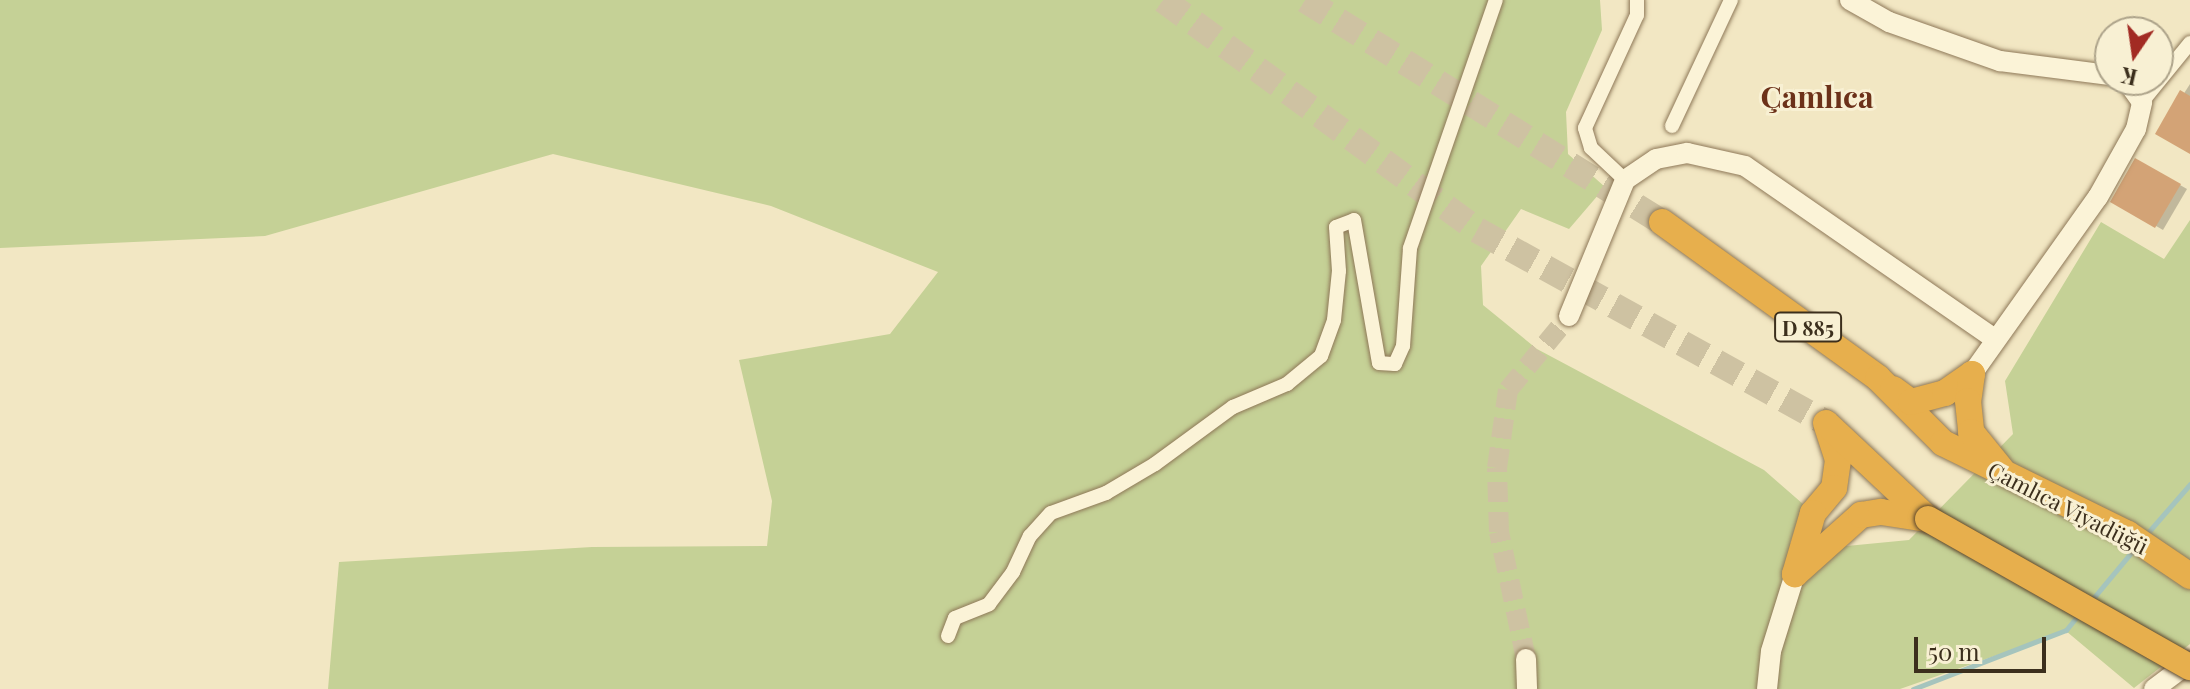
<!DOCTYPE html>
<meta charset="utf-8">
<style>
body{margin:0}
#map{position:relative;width:2190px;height:689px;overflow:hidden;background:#f2e7c3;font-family:"Playfair Display",serif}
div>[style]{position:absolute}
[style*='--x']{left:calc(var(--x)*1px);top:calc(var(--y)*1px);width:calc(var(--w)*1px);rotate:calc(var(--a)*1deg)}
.green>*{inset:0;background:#c5d196}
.shadow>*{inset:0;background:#0003}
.stream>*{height:5px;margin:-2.5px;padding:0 2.5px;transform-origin:2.5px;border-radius:2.5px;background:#a5c4bd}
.building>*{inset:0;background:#d3a376}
.secondary-tunnel>*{height:20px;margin-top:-10px;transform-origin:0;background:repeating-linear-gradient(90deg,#cec2a2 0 20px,transparent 0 30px)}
.highway-tunnel>*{height:26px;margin-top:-13px;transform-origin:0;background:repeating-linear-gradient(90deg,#cec2a2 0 26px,transparent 0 39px)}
.roads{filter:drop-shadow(0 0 2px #8e7858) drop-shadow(0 0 2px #8e7858)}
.street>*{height:14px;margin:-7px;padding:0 7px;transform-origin:7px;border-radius:7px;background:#fbf3d7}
.secondary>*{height:20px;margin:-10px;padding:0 10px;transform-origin:10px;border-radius:10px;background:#fbf3d7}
.highway>*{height:26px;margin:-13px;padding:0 13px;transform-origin:13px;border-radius:13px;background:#e7af4d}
.bridges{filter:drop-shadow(0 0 2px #5b462c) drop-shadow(0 0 2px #5b462c)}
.highway-bridge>*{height:26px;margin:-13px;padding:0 13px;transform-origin:13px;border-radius:13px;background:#e7af4d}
span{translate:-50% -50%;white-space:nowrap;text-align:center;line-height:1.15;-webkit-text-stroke:6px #f8f0d3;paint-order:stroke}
.shield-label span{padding:2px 6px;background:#f8f0d3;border:2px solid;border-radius:6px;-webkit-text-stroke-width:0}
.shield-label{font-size:20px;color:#3c2f1d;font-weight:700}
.street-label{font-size:22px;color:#3c2f1d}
.district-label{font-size:30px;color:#6c3119;font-weight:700}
.north{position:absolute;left:2094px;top:16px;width:80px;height:80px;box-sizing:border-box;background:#f8f0d3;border:2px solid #ada38a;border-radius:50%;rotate:193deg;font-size:22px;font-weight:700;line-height:32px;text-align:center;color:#3c2f1d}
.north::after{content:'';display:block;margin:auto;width:28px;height:36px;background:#a22b23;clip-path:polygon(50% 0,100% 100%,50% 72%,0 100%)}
.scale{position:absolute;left:1914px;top:637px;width:132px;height:36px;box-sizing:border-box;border:4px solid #3c2f1d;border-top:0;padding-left:10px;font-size:24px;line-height:28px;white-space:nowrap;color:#3c2f1d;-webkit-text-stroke:6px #f8f0d3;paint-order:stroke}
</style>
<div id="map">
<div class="green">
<i style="clip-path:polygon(0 0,1600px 0,1602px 30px,1566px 112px,1568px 154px,1605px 187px,1569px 229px,1521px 209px,1481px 266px,1483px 305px,1537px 349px,1764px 470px,1803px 504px,1790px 543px,1826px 548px,1909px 540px,2013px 434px,2005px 381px,2101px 222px,2164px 259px,2190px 220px,2190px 644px,2134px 688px,2066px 631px,1900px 689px,328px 689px,339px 562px,592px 547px,767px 546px,772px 501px,739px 360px,890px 334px,938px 272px,771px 206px,553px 154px,265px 236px,0 248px)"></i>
</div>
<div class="shadow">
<i style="clip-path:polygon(2190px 84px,2190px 152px,2158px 134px)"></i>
<i style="clip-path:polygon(2136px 160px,2187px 189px,2163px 230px,2113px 201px)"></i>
</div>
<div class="stream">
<i style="--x:2144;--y:537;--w:70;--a:-49"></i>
<i style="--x:2090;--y:602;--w:70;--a:-50.2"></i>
<i style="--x:1913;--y:689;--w:164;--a:-21.1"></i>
<i style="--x:2066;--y:630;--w:19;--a:-51"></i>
</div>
<div class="building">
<i style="clip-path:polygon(2180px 90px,2190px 96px,2190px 154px,2155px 134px)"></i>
<i style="clip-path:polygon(2135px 158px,2181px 184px,2155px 228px,2110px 202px)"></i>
</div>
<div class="secondary-tunnel">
<i style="--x:1526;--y:659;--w:130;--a:-102"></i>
<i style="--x:1499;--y:532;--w:64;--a:-91.8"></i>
<i style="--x:1497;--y:468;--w:79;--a:-82"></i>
<i style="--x:1508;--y:390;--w:96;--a:-50.5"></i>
</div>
<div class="highway-tunnel">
<i style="--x:1163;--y:0;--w:389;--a:36.2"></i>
<i style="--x:1477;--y:230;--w:399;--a:28.9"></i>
<i style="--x:1305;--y:0;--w:420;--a:31.9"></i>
</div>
<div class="roads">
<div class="street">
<i style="--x:2142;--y:102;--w:76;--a:-50.9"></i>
<i style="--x:1672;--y:126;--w:139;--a:-64.9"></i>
<i style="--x:1625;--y:180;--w:47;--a:-136.7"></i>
<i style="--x:1591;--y:148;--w:21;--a:-107"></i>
<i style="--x:1585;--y:128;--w:124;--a:-65.3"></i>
<i style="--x:1637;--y:15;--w:15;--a:-90"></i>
<i style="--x:948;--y:636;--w:19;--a:-69"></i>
<i style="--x:955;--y:618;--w:37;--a:-22"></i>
<i style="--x:989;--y:604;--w:40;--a:-53"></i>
<i style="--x:1013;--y:572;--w:40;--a:-65"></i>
<i style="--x:1030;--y:536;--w:31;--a:-48"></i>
<i style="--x:1051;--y:513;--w:59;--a:-20"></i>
<i style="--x:1106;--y:493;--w:57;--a:-30.6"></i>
<i style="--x:1155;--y:464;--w:97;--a:-36.2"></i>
<i style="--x:1233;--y:407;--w:59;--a:-23.1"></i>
<i style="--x:1287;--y:384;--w:44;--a:-39.5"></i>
<i style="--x:1321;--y:356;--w:38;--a:-70"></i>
<i style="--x:1334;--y:320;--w:49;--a:-84.2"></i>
<i style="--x:1339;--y:271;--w:44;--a:-93.9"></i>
<i style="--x:1336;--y:227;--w:19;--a:-21"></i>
<i style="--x:1354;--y:220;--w:145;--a:80.1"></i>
<i style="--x:1379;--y:363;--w:16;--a:4"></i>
<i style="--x:1395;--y:364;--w:20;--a:-66"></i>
<i style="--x:1403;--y:346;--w:98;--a:-85.9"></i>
<i style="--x:1410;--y:248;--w:262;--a:-70.9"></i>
</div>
<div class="secondary">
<i style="--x:1850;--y:0;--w:45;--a:29.4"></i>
<i style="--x:1889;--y:22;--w:118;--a:19.4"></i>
<i style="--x:2000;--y:61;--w:111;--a:7.3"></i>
<i style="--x:1569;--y:316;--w:147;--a:-67.6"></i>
<i style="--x:1625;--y:180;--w:37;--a:-34"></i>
<i style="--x:1656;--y:159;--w:32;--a:-11"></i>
<i style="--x:1687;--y:153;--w:59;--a:12.6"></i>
<i style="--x:1745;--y:166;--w:305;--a:34.7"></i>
<i style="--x:1972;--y:374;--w:217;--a:-54.6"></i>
<i style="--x:2098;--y:197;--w:78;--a:-60.8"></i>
<i style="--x:2136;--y:129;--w:28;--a:-77"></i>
<i style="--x:2142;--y:102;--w:27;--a:-126"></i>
<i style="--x:1526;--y:659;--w:30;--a:88"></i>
<i style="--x:1767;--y:689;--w:38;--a:-84"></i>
<i style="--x:1771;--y:651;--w:81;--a:-72.7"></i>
<i style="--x:2154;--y:689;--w:45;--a:-36.9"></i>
</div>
<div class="highway">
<i style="--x:1662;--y:222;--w:266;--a:35.8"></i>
<i style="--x:1878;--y:378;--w:92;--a:45"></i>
<i style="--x:1943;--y:443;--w:206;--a:26.2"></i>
<i style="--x:2128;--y:534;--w:75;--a:34.1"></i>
<i style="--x:1893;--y:389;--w:22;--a:36"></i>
<i style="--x:1911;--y:402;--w:35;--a:-15"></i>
<i style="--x:1945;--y:393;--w:33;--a:-35"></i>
<i style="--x:1972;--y:374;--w:27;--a:98"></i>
<i style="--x:1968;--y:401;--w:31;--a:84"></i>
<i style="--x:1971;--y:432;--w:48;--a:51"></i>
<i style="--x:1826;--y:423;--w:39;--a:72"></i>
<i style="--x:1838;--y:460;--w:28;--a:98"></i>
<i style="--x:1834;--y:488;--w:33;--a:130"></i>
<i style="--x:1813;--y:513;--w:64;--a:106.4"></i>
<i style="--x:1795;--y:574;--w:89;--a:-41.8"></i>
<i style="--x:1861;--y:515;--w:20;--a:-9"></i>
<i style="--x:1881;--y:512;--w:48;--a:8.5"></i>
<i style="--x:1829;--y:426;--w:136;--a:43.2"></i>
</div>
</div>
<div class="bridges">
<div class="highway-bridge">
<i style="--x:1928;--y:519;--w:301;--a:29.5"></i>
</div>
</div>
<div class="shield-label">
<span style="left:1808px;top:327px">D 885</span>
</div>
<div class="street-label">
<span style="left:2068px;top:508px;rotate:27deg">Çamlıca Viyadüğü</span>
</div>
<div class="district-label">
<span style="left:1817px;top:96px">Çamlıca</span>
</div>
<div class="north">K</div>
<div class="scale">50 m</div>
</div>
